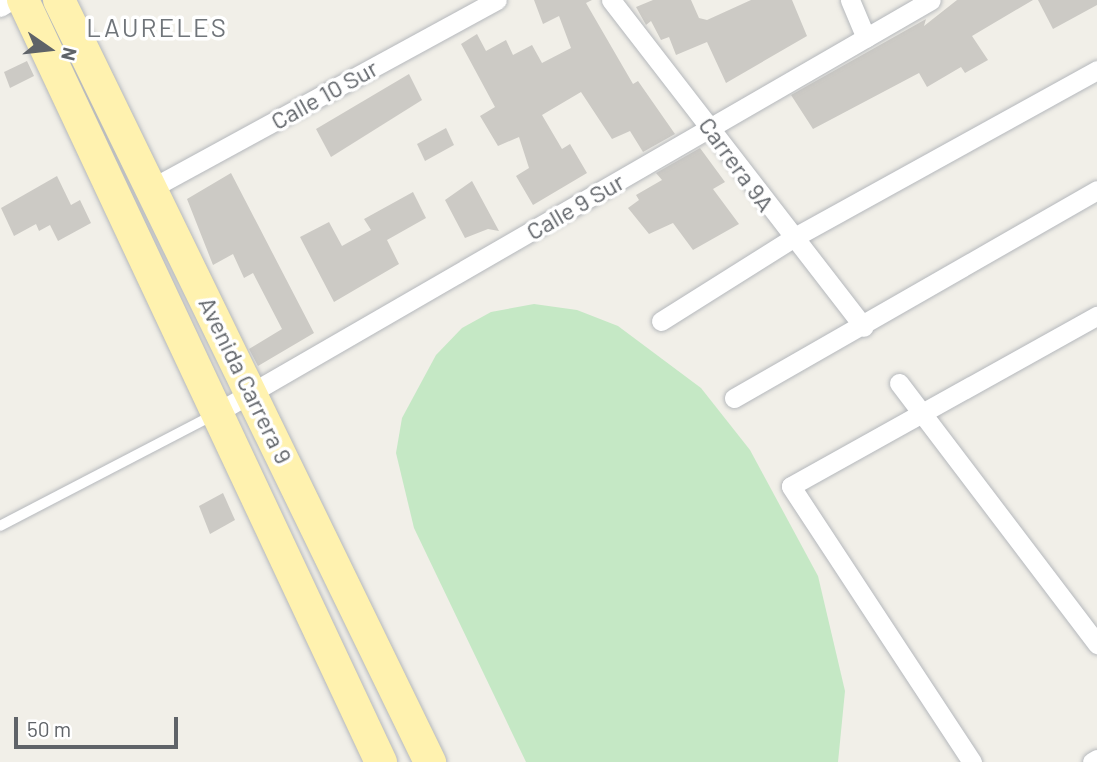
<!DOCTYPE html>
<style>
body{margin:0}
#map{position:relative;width:1097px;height:762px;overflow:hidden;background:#f1efe8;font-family:Barlow,sans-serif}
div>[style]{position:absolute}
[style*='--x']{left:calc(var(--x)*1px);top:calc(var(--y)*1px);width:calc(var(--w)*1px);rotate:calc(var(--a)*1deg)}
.green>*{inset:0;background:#c5e8c5}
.building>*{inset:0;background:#cccac5}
.roads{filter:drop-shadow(0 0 2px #b5b8bc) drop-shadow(0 0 2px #b5b8bc)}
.lane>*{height:10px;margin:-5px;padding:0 5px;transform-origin:5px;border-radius:5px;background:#fff}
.street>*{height:19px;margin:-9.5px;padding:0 9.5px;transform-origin:9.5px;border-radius:9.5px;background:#fff}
.primary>*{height:32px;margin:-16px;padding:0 16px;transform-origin:16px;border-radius:16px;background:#fff2af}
span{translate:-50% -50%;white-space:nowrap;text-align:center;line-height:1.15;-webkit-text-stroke:7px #fff;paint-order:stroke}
.street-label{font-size:24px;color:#5f6368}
.neighbourhood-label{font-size:26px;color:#70757a;letter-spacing:2px}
.north{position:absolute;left:14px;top:14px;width:70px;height:70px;-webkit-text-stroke:5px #fff;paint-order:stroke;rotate:104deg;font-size:19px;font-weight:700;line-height:28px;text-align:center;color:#5f6368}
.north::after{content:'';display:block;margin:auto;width:24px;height:32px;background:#5f6368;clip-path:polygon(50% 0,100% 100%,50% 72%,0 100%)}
.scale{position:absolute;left:14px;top:717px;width:164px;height:32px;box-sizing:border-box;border:4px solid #5f6368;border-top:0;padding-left:9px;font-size:21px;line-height:24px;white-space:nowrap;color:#5f6368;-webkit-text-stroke:5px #fff;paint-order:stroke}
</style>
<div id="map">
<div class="green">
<i style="clip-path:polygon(534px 304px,577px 310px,618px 326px,701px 388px,750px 450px,818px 576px,845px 691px,838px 762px,526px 762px,414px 528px,396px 453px,402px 418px,436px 355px,462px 328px,491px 312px)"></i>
</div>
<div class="building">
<i style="clip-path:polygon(534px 0,592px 0,586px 3px,633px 84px,638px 81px,675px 134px,643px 152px,630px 131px,612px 139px,581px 92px,542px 115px,562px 149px,570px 144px,587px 173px,533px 205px,516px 176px,529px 168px,519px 137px,498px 146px,480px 116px,495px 107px,461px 44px,477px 34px,486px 51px,506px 40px,513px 55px,532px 45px,542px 63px,571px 48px,559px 16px,543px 24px)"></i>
<i style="clip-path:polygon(653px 0,691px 0,699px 18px,707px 20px,751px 0,792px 0,807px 36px,726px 83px,707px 42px,676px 55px,669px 37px,661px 40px,651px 21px,646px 25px,636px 7px)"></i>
<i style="clip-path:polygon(957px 0,1033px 0,972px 36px,988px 60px,965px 73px,961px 67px,927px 87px,919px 73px,813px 129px,791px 95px,926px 19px,924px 26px)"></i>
<i style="clip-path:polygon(1038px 0,1097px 0,1097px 5px,1053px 29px)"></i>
<i style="clip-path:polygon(27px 61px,34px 76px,10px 88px,4px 72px)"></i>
<i style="clip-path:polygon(409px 74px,422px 100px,331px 157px,316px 129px)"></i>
<i style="clip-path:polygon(446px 128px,454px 145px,425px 161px,417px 144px)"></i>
<i style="clip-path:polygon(700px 148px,725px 182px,713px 189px,739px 224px,693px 250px,673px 223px,649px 234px,628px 208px,639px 200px,636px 195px,662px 180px,656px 173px)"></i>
<i style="clip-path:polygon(231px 173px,314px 333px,258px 366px,249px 349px,282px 329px,253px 273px,244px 278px,233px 254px,213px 265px,187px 199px)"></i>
<i style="clip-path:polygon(57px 176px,71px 205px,80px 200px,91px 223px,58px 241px,50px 225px,39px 231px,36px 224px,14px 236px,1px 208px)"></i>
<i style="clip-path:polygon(472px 181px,499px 231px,488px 229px,465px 238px,445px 200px)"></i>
<i style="clip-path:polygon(413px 192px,426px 218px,387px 240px,399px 264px,334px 302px,300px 237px,329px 222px,342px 246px,371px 230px,364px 219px)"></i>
<i style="clip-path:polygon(223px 493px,235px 520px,210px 534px,199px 506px)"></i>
</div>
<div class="roads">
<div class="lane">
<i style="--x:0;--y:526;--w:242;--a:-27.5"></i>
</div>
<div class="street">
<i style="--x:611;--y:0;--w:413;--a:52.3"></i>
<i style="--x:850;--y:0;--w:41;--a:67.2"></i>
<i style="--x:0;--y:7;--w:13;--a:-32"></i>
<i style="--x:150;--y:189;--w:395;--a:-28.6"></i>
<i style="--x:661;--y:321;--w:154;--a:-32.2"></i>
<i style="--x:791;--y:239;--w:350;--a:-28.9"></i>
<i style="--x:899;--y:383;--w:328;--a:52.8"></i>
<i style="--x:734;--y:398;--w:418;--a:-29.8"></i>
<i style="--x:218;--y:412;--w:823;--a:-30.02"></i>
<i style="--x:972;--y:762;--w:330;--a:-123.3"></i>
<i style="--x:791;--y:486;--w:350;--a:-29.1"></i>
<i style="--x:1092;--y:762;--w:6;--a:-31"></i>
</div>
<div class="primary">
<i style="--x:23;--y:0;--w:842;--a:64.84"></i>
<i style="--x:59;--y:0;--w:848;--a:64.04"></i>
</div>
</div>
<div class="street-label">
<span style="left:324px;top:94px;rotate:-29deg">Calle 10 Sur</span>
<span style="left:737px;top:164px;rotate:54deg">Carrera 9A</span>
<span style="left:575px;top:206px;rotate:-30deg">Calle 9 Sur</span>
<span style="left:246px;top:380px;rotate:64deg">Avenida Carrera 9</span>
</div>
<div class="neighbourhood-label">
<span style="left:157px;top:27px">LAURELES</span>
</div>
<div class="north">N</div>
<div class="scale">50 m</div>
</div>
